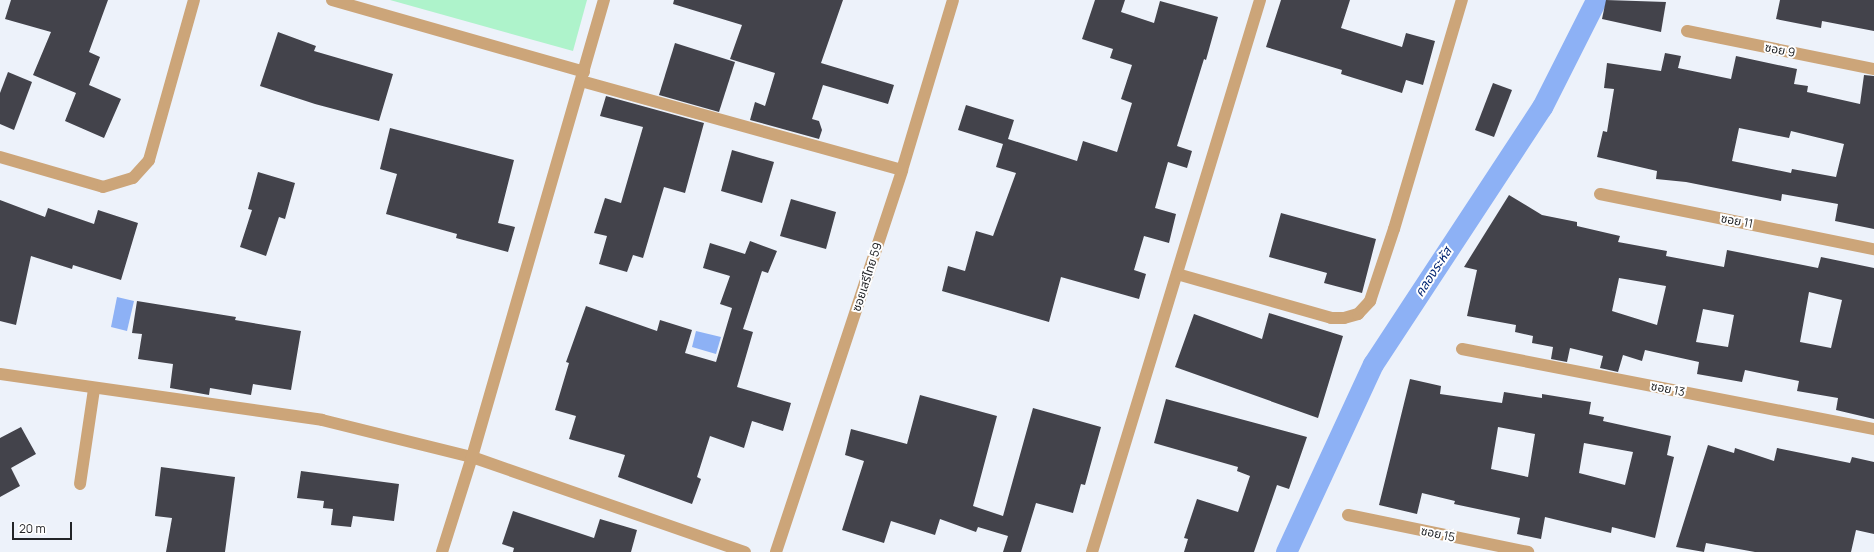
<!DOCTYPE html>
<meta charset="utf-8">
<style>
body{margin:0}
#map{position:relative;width:1874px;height:552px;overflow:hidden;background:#edf2fa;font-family:Manrope,"Noto Sans Thai",sans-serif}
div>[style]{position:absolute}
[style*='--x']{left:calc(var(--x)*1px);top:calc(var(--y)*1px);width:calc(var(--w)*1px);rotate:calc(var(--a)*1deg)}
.green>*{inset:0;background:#aef3cb}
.water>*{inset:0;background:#8db1f5}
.canal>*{height:21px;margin:-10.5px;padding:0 10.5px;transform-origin:10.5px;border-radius:10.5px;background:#8db1f5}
.building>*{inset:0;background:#43434b}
.street>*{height:12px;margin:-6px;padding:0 6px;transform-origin:6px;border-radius:6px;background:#cca579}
span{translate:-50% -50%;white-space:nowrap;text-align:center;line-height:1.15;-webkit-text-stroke:4px #fff;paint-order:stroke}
.street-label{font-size:12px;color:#222427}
.water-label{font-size:13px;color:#042773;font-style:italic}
.scale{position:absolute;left:12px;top:522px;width:60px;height:18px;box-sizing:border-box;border:2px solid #222427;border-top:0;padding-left:5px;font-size:12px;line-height:14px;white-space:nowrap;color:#222427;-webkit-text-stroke:3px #fff;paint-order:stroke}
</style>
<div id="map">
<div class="green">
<i style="clip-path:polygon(390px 0,587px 0,573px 51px)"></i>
</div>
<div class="water">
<i style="clip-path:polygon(117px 297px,134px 301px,127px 331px,111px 327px)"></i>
<i style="clip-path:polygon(696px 331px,721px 337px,716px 354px,692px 347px)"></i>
</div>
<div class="canal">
<i style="--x:1286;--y:552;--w:207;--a:-65.2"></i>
<i style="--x:1373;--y:364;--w:308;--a:-56.7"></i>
<i style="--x:1542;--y:107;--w:120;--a:-63.2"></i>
</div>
<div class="building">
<i style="clip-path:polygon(11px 0,108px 0,89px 52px,100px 57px,89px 85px,121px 99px,104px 138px,65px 121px,76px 93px,33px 75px,51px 32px,5px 19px)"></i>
<i style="clip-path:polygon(674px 0,843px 0,821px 63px,894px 85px,888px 104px,823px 85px,812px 119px,819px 121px,822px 130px,819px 139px,750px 120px,755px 102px,765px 106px,775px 73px,730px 59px,742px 25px,673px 4px)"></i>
<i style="clip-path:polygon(1095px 0,1125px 0,1121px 12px,1154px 23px,1160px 1px,1218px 17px,1206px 60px,1204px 59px,1177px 146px,1192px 151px,1187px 168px,1168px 162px,1155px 208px,1176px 214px,1169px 243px,1144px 236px,1134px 270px,1146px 274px,1139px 299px,1061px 277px,1049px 322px,942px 291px,948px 266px,965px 271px,976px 231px,993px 236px,1016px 173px,996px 167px,1003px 144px,958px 130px,966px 105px,1014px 120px,1008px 139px,1077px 161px,1083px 141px,1117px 152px,1132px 103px,1121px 99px,1132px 65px,1110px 58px,1113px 49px,1082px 39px)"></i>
<i style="clip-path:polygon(1281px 0,1350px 0,1341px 28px,1402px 47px,1406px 33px,1435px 41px,1423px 85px,1406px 80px,1402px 93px,1341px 74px,1342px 70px,1266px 47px)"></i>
<i style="clip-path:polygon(1606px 0,1666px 2px,1661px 32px,1602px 19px)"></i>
<i style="clip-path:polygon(1780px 0,1874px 0,1874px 31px,1822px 21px,1821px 28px,1776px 19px)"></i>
<i style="clip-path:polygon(278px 32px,316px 46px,314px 51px,393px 74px,379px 121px,315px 104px,260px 86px)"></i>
<i style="clip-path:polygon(675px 43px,735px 62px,719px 112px,659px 95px)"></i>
<i style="clip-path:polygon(evenodd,1665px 53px,1681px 56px,1678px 68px,1731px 79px,1736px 56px,1797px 69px,1794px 84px,1808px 86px,1807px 92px,1860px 104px,1864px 75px,1874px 76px,1874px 229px,1835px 221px,1838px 204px,1782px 194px,1781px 201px,1686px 182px,1656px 179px,1657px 171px,1597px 157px,1603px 131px,1607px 132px,1614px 89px,1604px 88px,1607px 63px,1661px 71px,1665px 53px,1739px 128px,1789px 138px,1791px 131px,1844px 144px,1836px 177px,1792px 169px,1791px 173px,1732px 161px,1739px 128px)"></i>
<i style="clip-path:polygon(8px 72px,32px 82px,14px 130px,0 124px,0 93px)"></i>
<i style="clip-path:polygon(1493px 83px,1512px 90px,1494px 137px,1475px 130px)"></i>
<i style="clip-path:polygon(606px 96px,704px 123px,685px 193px,664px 187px,643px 258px,633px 255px,627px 272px,599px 264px,607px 236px,594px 233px,605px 198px,621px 203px,643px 127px,600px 116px)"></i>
<i style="clip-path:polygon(390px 128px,514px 160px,498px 223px,515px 227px,508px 252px,456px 238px,457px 234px,386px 214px,397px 174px,380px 169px)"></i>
<i style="clip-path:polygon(732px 150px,774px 162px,762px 203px,721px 191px)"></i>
<i style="clip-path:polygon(258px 172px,295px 183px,285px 219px,279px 217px,266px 256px,240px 247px,252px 210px,248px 209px)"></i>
<i style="clip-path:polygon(evenodd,1509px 195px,1542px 215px,1577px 222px,1577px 226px,1620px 236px,1618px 242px,1667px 251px,1666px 256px,1724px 267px,1727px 250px,1818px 268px,1821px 257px,1874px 268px,1874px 419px,1836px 410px,1838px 398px,1797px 391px,1799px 381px,1745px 370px,1742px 382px,1697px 374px,1699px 362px,1645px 350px,1642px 361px,1623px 355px,1618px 372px,1600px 368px,1603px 356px,1570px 348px,1567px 362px,1551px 359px,1553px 347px,1532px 343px,1533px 336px,1515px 332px,1516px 325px,1467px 316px,1477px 270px,1464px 267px,1509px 195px,1619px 278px,1666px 286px,1657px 325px,1612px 311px,1619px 278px,1509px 195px,1809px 292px,1842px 300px,1831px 348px,1800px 342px,1809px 292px,1509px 195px,1703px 309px,1734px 315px,1728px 347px,1696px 342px,1703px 309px)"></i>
<i style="clip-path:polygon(791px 199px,836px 212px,826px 249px,780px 236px)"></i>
<i style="clip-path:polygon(0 200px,45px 217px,48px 208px,94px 224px,98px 210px,138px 223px,121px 280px,73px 265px,72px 269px,31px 256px,16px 325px,0 321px)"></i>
<i style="clip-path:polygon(1281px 213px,1376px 239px,1362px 293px,1324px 283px,1327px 273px,1269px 257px)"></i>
<i style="clip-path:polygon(750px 241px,777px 251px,768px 273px,762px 271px,743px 329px,753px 332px,737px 387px,791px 403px,783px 431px,752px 421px,744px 448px,710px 436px,697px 477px,701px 479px,692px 504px,618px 477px,625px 455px,569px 439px,576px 416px,555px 410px,569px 363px,566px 362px,586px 306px,657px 331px,660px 320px,692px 330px,685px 353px,716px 362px,732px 308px,720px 304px,730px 276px,703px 268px,710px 243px,745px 254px)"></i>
<i style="clip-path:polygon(137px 301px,236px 317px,235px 320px,301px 331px,291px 390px,253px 384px,251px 395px,210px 388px,209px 395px,170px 388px,173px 364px,138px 359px,142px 334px,132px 333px)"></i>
<i style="clip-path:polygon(1269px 313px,1343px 336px,1318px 418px,1175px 367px,1194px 314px,1262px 339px)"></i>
<i style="clip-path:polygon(evenodd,1410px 379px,1441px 386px,1440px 394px,1502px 403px,1504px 392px,1542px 398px,1542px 394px,1591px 402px,1589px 414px,1604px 417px,1603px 421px,1671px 436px,1667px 455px,1674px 457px,1655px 538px,1612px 527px,1611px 533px,1545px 517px,1541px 539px,1517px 534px,1520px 518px,1454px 504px,1455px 501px,1422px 493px,1417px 514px,1379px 505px,1410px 379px,1498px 427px,1535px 434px,1528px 477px,1491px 469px,1498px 427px,1410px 379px,1584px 443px,1633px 452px,1625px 485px,1579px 473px,1584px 443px)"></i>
<i style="clip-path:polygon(920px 395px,997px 416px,973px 506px,1003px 516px,1033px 408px,1101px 427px,1085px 485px,1081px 484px,1073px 513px,1036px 503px,1021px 552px,1003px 552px,1008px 536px,978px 527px,976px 532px,940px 519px,935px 535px,891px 521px,884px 543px,842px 530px,864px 461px,845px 455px,851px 429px,907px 444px)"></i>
<i style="clip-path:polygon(1166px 399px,1307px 437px,1289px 489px,1277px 485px,1254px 552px,1184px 552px,1188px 539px,1184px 538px,1197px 499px,1238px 512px,1250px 476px,1237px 471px,1238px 467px,1154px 443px)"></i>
<i style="clip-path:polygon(21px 427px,36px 454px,11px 468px,20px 486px,0 497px,0 438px)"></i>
<i style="clip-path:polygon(1708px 445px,1734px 453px,1735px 448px,1774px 461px,1777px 448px,1850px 463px,1852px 457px,1874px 462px,1874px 534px,1856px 530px,1851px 552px,1755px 552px,1706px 543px,1704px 552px,1676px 547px)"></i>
<i style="clip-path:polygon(161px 467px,235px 477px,225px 552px,166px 552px,172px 518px,155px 516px)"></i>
<i style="clip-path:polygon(301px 471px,399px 484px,394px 521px,353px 516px,351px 527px,331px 525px,333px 509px,323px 508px,324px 501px,297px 498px)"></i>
<i style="clip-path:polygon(513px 511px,594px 538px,600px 519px,637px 530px,631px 552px,513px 552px,514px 548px,502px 544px)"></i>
</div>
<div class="street">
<i style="--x:332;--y:0;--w:262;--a:15.9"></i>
<i style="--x:1687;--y:31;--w:191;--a:11.5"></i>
<i style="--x:581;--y:81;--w:333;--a:15.5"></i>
<i style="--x:0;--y:157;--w:107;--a:16.2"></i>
<i style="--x:103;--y:187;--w:31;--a:-17"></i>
<i style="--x:133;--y:178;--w:24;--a:-48"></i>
<i style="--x:149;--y:160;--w:166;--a:-74.3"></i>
<i style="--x:1600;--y:194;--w:279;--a:11.4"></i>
<i style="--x:1177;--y:274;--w:160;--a:15.9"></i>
<i style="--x:1331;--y:318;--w:13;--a:0"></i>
<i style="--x:1344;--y:318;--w:15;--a:-16"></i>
<i style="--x:1358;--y:314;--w:18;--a:-47"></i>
<i style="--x:1370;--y:301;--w:76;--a:-71.6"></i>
<i style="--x:1394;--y:229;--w:239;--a:-73.5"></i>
<i style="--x:1462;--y:349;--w:420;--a:11"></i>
<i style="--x:0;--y:374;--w:325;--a:8.1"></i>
<i style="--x:322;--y:420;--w:154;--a:13.9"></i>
<i style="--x:472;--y:457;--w:289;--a:19.2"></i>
<i style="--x:80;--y:484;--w:96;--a:-81.6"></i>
<i style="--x:1348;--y:515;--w:184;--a:11.6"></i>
<i style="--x:442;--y:552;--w:100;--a:-72.5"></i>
<i style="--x:472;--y:457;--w:476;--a:-73.9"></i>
<i style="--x:776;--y:552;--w:402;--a:-71.7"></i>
<i style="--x:902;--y:170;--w:177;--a:-73.3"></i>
<i style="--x:1092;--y:552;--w:577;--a:-73.07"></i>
</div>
<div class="street-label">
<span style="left:1780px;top:50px;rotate:11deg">ซอย 9</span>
<span style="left:1737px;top:221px;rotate:11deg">ซอย 11</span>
<span style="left:867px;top:277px;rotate:-72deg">ซอยเสรีไทย 59</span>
<span style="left:1668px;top:389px;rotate:11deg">ซอย 13</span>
<span style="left:1438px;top:534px;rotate:12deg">ซอย 15</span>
</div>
<div class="water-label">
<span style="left:1433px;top:272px;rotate:-57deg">คลองระหัส</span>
</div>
<div class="scale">20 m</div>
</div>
